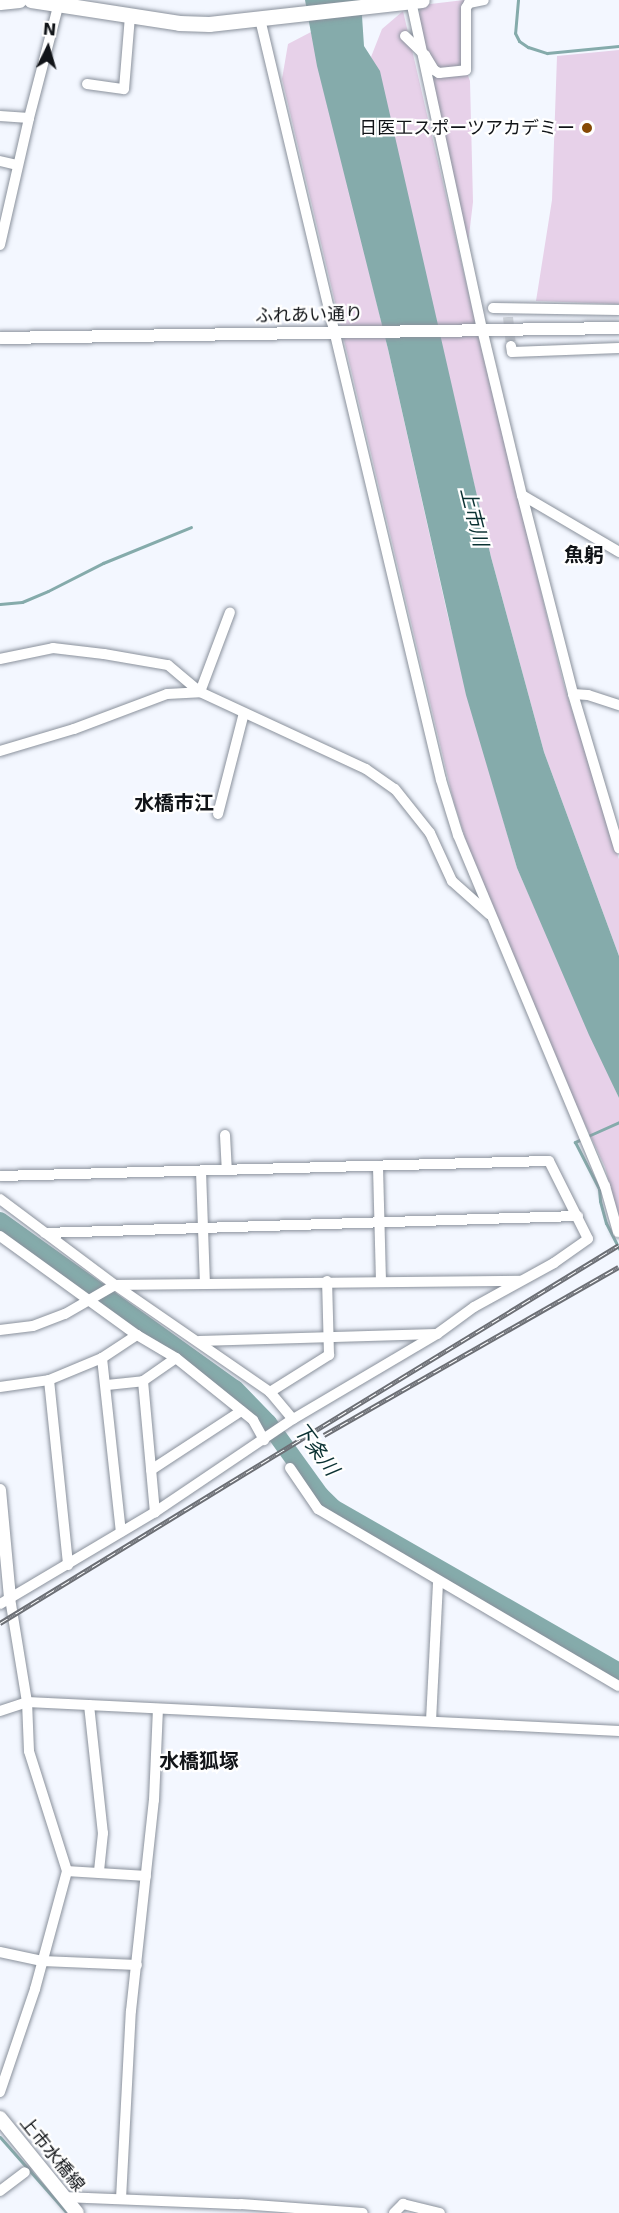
<!DOCTYPE html>
<meta charset="utf-8">
<style>
body{margin:0}
#map{position:relative;width:619px;height:2213px;overflow:hidden;background:#f3f7ff;font-family:"DejaVu Sans","Noto Sans JP",sans-serif}
div>[style]{position:absolute}
[style*='--x']{left:calc(var(--x)*1px);top:calc(var(--y)*1px);width:calc(var(--w)*1px);rotate:calc(var(--a)*1deg)}
.green>*{inset:0;background:#e7d1e9}
.water>*{inset:0;background:#85abab}
.stream>*{height:3px;margin:-1.5px;padding:0 1.5px;transform-origin:1.5px;border-radius:1.5px;background:#85abab}
.river>*{height:18px;margin:-9px;padding:0 9px;transform-origin:9px;border-radius:9px;background:#85abab}
.minor-tunnel>*{height:10px;margin-top:-5px;transform-origin:0;background:repeating-linear-gradient(90deg,#d1d5dc 0 10px,transparent 0 15px)}
.roads{filter:drop-shadow(0 0 2px #8a919c) drop-shadow(0 0 2px #8a919c)}
.minor>*{height:10px;margin:-5px;padding:0 5px;transform-origin:5px;border-radius:5px;background:#fff}
.tertiary>*{height:12px;margin:-6px;padding:0 6px;transform-origin:6px;border-radius:6px;background:#fff}
.secondary>*{height:14px;margin:-7px;padding:0 7px;transform-origin:7px;border-radius:7px;background:#fff}
.primary>*{height:15px;margin:-7.5px;padding:0 7.5px;transform-origin:7.5px;border-radius:7.5px;background:#fff}
.rail>*{height:5px;margin-top:-2.5px;transform-origin:0;background:repeating-linear-gradient(90deg,#fff 0 9px,#6c6f75 0 18px);box-sizing:border-box;border-block:2px solid #6c6f75}
.dots>*{width:16px;height:16px;translate:-50% -50%;box-sizing:border-box;border:3px solid #fff;border-radius:50%}
span{translate:-50% -50%;white-space:nowrap;text-align:center;line-height:1.15;-webkit-text-stroke:4.5px #fff;paint-order:stroke}
.poi-label{font-size:18px;color:#111418}
.right{translate:-100% -50%;text-align:right}
.street-label{font-size:18px;color:#111418}
.water-label{font-size:20px;color:#0a3132;font-style:italic}
.neighbourhood-label{font-size:20px;color:#111418;font-weight:700}
.north{position:absolute;left:18px;top:18px;width:60px;height:60px;-webkit-text-stroke:4px #fff;paint-order:stroke;rotate:5deg;font-size:16px;font-weight:700;line-height:24px;text-align:center;color:#111418}
.north::after{content:'';display:block;margin:auto;width:21px;height:27px;background:#111418;clip-path:polygon(50% 0,100% 100%,50% 72%,0 100%)}
</style>
<div id="map">
<div class="green">
<i style="clip-path:polygon(464px 0,464px 65px,470px 81px,473px 202px,468px 244px,417px 19px,422px 5px)"></i>
<i style="clip-path:polygon(403px 11px,482px 351px,563px 682px,619px 859px,619px 956px,544px 752px,491px 557px,410px 208px,371px 57px,382px 29px)"></i>
<i style="clip-path:polygon(311px 32px,388px 349px,448px 617px,482px 746px,517px 868px,619px 1098px,619px 1220px,605px 1167px,536px 1019px,468px 847px,453px 799px,282px 79px,288px 44px)"></i>
<i style="clip-path:polygon(619px 50px,619px 304px,536px 301px,552px 200px,557px 56px)"></i>
</div>
<div class="water">
<i style="clip-path:polygon(305px 0,367px 0,362px 16px,364px 46px,380px 71px,491px 557px,544px 752px,619px 956px,619px 1098px,589px 1035px,517px 868px,466px 695px,388px 349px,317px 66px)"></i>
</div>
<div class="stream">
<i style="--x:518;--y:0;--w:33;--a:95"></i>
<i style="--x:515;--y:33;--w:9;--a:63"></i>
<i style="--x:519;--y:41;--w:11;--a:34"></i>
<i style="--x:528;--y:47;--w:20;--a:18"></i>
<i style="--x:547;--y:53;--w:72;--a:-5.6"></i>
<i style="--x:0;--y:604;--w:22;--a:-5"></i>
<i style="--x:22;--y:602;--w:28;--a:-23"></i>
<i style="--x:48;--y:591;--w:62;--a:-27"></i>
<i style="--x:103;--y:563;--w:95;--a:-22.2"></i>
<i style="--x:588;--y:1136;--w:34;--a:-24"></i>
<i style="--x:582;--y:1139;--w:8;--a:157"></i>
<i style="--x:575;--y:1142;--w:53;--a:62.9"></i>
<i style="--x:599;--y:1189;--w:12;--a:85"></i>
<i style="--x:600;--y:1201;--w:23;--a:75"></i>
<i style="--x:606;--y:1223;--w:29;--a:63"></i>
<i style="--x:0;--y:2137;--w:101;--a:48.6"></i>
</div>
<div class="river">
<i style="--x:0;--y:1221;--w:289;--a:35.6"></i>
<i style="--x:235;--y:1389;--w:47;--a:45.9"></i>
<i style="--x:268;--y:1423;--w:89;--a:54.2"></i>
<i style="--x:320;--y:1495;--w:18;--a:45"></i>
<i style="--x:333;--y:1508;--w:330;--a:29.8"></i>
</div>
<div class="minor-tunnel">
<i style="--x:508;--y:317;--w:29;--a:84"></i>
</div>
<div class="roads">
<div class="minor">
<i style="--x:411;--y:1;--w:336;--a:77.8"></i>
<i style="--x:482;--y:329;--w:171;--a:76.5"></i>
<i style="--x:522;--y:495;--w:205;--a:75.6"></i>
<i style="--x:573;--y:694;--w:161;--a:73.4"></i>
<i style="--x:260;--y:19;--w:782;--a:76.62"></i>
<i style="--x:441;--y:780;--w:58;--a:72.8"></i>
<i style="--x:458;--y:835;--w:381;--a:67.3"></i>
<i style="--x:605;--y:1186;--w:48;--a:74.2"></i>
<i style="--x:405;--y:36;--w:28;--a:44"></i>
<i style="--x:425;--y:55;--w:17;--a:59"></i>
<i style="--x:434;--y:70;--w:6;--a:31"></i>
<i style="--x:439;--y:73;--w:27;--a:-6"></i>
<i style="--x:466;--y:70;--w:62;--a:-90"></i>
<i style="--x:466;--y:8;--w:6;--a:-59"></i>
<i style="--x:469;--y:3;--w:15;--a:-11"></i>
<i style="--x:87;--y:84;--w:37;--a:8"></i>
<i style="--x:124;--y:89;--w:73;--a:-85.3"></i>
<i style="--x:0;--y:116;--w:29;--a:4"></i>
<i style="--x:0;--y:161;--w:18;--a:13"></i>
<i style="--x:0;--y:245;--w:130;--a:-77.1"></i>
<i style="--x:29;--y:118;--w:119;--a:-75.4"></i>
<i style="--x:493;--y:308;--w:126;--a:0.9"></i>
<i style="--x:511;--y:346;--w:6;--a:81"></i>
<i style="--x:512;--y:352;--w:107;--a:-2.1"></i>
<i style="--x:522;--y:495;--w:113;--a:30.4"></i>
<i style="--x:0;--y:659;--w:54;--a:-11.7"></i>
<i style="--x:53;--y:648;--w:51;--a:6.7"></i>
<i style="--x:104;--y:654;--w:65;--a:9.8"></i>
<i style="--x:168;--y:665;--w:42;--a:40.2"></i>
<i style="--x:200;--y:692;--w:85;--a:-69.4"></i>
<i style="--x:573;--y:694;--w:15;--a:4"></i>
<i style="--x:588;--y:695;--w:33;--a:18"></i>
<i style="--x:0;--y:751;--w:77;--a:-16.6"></i>
<i style="--x:74;--y:729;--w:99;--a:-20.6"></i>
<i style="--x:167;--y:694;--w:33;--a:-3"></i>
<i style="--x:200;--y:692;--w:183;--a:24.9"></i>
<i style="--x:366;--y:769;--w:35;--a:35"></i>
<i style="--x:395;--y:789;--w:56;--a:51.5"></i>
<i style="--x:430;--y:833;--w:53;--a:65.4"></i>
<i style="--x:452;--y:881;--w:50;--a:41.7"></i>
<i style="--x:218;--y:814;--w:104;--a:-75.6"></i>
<i style="--x:225;--y:1135;--w:35;--a:87"></i>
<i style="--x:378;--y:1167;--w:114;--a:88.5"></i>
<i style="--x:201;--y:1171;--w:112;--a:88"></i>
<i style="--x:0;--y:1176;--w:549;--a:-1.57"></i>
<i style="--x:549;--y:1161;--w:87;--a:63.4"></i>
<i style="--x:588;--y:1239;--w:42;--a:144.8"></i>
<i style="--x:554;--y:1263;--w:91;--a:151.2"></i>
<i style="--x:474;--y:1307;--w:46;--a:143.9"></i>
<i style="--x:437;--y:1334;--w:167;--a:149.4"></i>
<i style="--x:293;--y:1419;--w:166;--a:146"></i>
<i style="--x:155;--y:1512;--w:180;--a:149.3"></i>
<i style="--x:0;--y:1199;--w:144;--a:36.8"></i>
<i style="--x:115;--y:1285;--w:188;--a:34.6"></i>
<i style="--x:270;--y:1392;--w:35;--a:50"></i>
<i style="--x:45;--y:1233;--w:533;--a:-1.83"></i>
<i style="--x:0;--y:1236;--w:169;--a:35.9"></i>
<i style="--x:137;--y:1335;--w:45;--a:30.5"></i>
<i style="--x:176;--y:1358;--w:99;--a:38.8"></i>
<i style="--x:253;--y:1420;--w:23;--a:61"></i>
<i style="--x:0;--y:1330;--w:33;--a:-7"></i>
<i style="--x:33;--y:1326;--w:34;--a:-21"></i>
<i style="--x:65;--y:1314;--w:58;--a:-30.1"></i>
<i style="--x:115;--y:1285;--w:405;--a:-0.6"></i>
<i style="--x:199;--y:1341;--w:237;--a:-1.7"></i>
<i style="--x:102;--y:1358;--w:175;--a:83.8"></i>
<i style="--x:49;--y:1380;--w:186;--a:84.1"></i>
<i style="--x:143;--y:1381;--w:132;--a:84.8"></i>
<i style="--x:107;--y:1385;--w:36;--a:-6"></i>
<i style="--x:143;--y:1381;--w:40;--a:-34.9"></i>
<i style="--x:0;--y:1387;--w:49;--a:-8.1"></i>
<i style="--x:49;--y:1380;--w:57;--a:-22.5"></i>
<i style="--x:102;--y:1358;--w:42;--a:-33.3"></i>
<i style="--x:270;--y:1392;--w:70;--a:-32.1"></i>
<i style="--x:329;--y:1355;--w:74;--a:-91.5"></i>
<i style="--x:290;--y:1468;--w:50;--a:55.7"></i>
<i style="--x:318;--y:1509;--w:349;--a:30.5"></i>
<i style="--x:151;--y:1470;--w:108;--a:-33.2"></i>
<i style="--x:89;--y:1705;--w:129;--a:83.8"></i>
<i style="--x:103;--y:1833;--w:38;--a:96"></i>
<i style="--x:0;--y:1711;--w:28;--a:-18"></i>
<i style="--x:27;--y:1702;--w:593;--a:2.8"></i>
<i style="--x:431;--y:1721;--w:140;--a:-87.1"></i>
<i style="--x:67;--y:1871;--w:79;--a:3.6"></i>
<i style="--x:0;--y:1952;--w:43;--a:12.1"></i>
<i style="--x:42;--y:1961;--w:95;--a:2.4"></i>
<i style="--x:0;--y:2092;--w:109;--a:-71.2"></i>
<i style="--x:35;--y:1989;--w:122;--a:-74.8"></i>
<i style="--x:67;--y:1871;--w:126;--a:-107.6"></i>
<i style="--x:29;--y:1751;--w:49;--a:-92.3"></i>
<i style="--x:27;--y:1702;--w:105;--a:-99.3"></i>
<i style="--x:0;--y:2191;--w:31;--a:-37"></i>
<i style="--x:63;--y:2197;--w:178;--a:2.3"></i>
<i style="--x:241;--y:2204;--w:122;--a:4.2"></i>
<i style="--x:121;--y:2199;--w:188;--a:-87"></i>
<i style="--x:131;--y:2011;--w:212;--a:-83.8"></i>
<i style="--x:154;--y:1800;--w:91;--a:-87.5"></i>
<i style="--x:394;--y:2213;--w:13;--a:-45"></i>
<i style="--x:403;--y:2204;--w:38;--a:14"></i>
</div>
<div class="tertiary">
<i style="--x:0;--y:338;--w:619;--a:-0.93"></i>
<i style="--x:0;--y:1490;--w:108;--a:84.7"></i>
</div>
<div class="secondary">
<i style="--x:0;--y:2118;--w:122;--a:51"></i>
</div>
<div class="primary">
<i style="--x:31;--y:0;--w:150;--a:8.8"></i>
<i style="--x:179;--y:23;--w:30;--a:2"></i>
<i style="--x:209;--y:24;--w:214;--a:-6.4"></i>
<i style="--x:0;--y:2;--w:19;--a:-6"></i>
</div>
</div>
<div class="rail">
<i style="--x:324;--y:1435;--w:339;--a:-29.7"></i>
<i style="--x:0;--y:1623;--w:725;--a:-31.41"></i>
</div>
<div class="dots">
<i style="left:587px;top:128px;background:#864905"></i>
</div>
<div class="poi-label">
<span class="right" style="left:575px;top:128px">日医工スポーツアカデミー</span>
</div>
<div class="street-label">
<span style="left:309px;top:315px;rotate:-1deg">ふれあい通り</span>
<span style="left:52px;top:2154px;rotate:51deg">上市水橋線</span>
</div>
<div class="water-label">
<span style="left:474px;top:517px;rotate:76deg">上市川</span>
<span style="left:316px;top:1449px;rotate:53deg">下条川</span>
</div>
<div class="neighbourhood-label">
<span style="left:584px;top:555px">魚躬</span>
<span style="left:174px;top:803px">水橋市江</span>
<span style="left:199px;top:1761px">水橋狐塚</span>
</div>
<div class="north">N</div>
</div>
